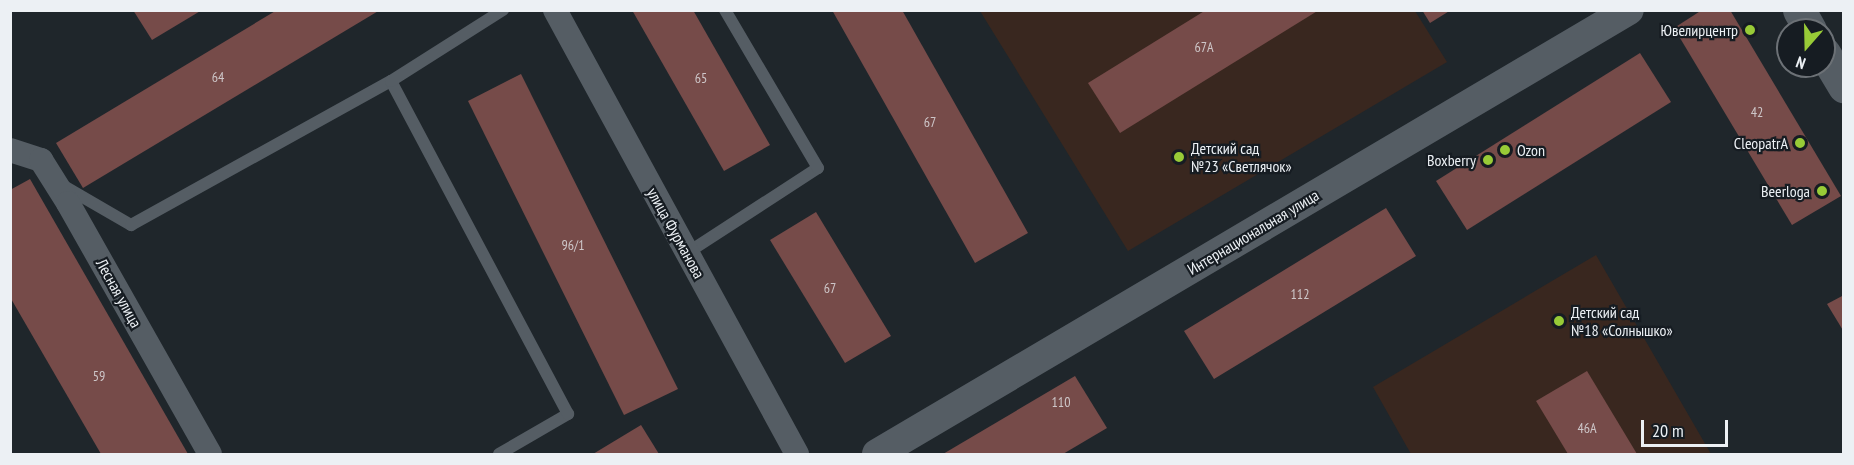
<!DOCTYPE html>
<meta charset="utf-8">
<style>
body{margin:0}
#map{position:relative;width:1854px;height:465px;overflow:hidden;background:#1f262b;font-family:"PT Sans Narrow",sans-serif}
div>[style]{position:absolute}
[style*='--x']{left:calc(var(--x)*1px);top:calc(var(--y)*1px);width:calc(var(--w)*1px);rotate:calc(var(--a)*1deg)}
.education>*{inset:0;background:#39271f}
.building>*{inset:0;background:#764b49}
.service>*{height:12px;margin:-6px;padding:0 6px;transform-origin:6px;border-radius:6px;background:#555d64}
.minor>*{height:24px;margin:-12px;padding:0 12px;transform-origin:12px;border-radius:12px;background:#555d64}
.tertiary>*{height:30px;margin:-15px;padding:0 15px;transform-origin:15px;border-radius:15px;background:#555d64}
.secondary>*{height:33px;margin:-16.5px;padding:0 16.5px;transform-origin:16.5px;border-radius:16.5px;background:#555d64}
.dots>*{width:16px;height:16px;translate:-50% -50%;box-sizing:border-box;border:3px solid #161c22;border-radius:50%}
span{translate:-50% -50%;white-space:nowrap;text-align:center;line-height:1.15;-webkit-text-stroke:4.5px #161c22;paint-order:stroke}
.number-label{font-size:14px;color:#cec7c9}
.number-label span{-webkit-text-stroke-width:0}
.poi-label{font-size:16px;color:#ecf0f4}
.right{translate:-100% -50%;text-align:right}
.left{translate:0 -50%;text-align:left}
.street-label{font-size:16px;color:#ecf0f4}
.frame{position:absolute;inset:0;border:12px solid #ecf0f4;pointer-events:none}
.north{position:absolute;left:1776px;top:18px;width:60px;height:60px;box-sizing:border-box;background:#161c22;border:2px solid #6c7176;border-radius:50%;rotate:200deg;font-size:16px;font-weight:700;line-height:24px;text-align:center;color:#ecf0f4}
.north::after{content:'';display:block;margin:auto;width:21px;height:27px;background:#98cb37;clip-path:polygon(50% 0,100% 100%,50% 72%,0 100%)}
.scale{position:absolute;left:1641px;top:420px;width:87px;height:27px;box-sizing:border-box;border:3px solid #ecf0f4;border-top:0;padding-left:8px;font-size:18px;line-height:21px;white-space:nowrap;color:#ecf0f4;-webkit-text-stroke:4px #161c22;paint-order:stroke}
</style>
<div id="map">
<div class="education">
<i style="clip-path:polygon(980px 11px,1415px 11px,1447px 62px,1128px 251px)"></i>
<i style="clip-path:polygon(1596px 255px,1711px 454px,1411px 454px,1373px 387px)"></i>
</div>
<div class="building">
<i style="clip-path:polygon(133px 10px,202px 10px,152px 40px)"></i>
<i style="clip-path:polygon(277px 10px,380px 10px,83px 188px,56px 143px)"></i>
<i style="clip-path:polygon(632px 10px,693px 10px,770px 145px,724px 171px)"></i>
<i style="clip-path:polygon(832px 10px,902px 10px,1028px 233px,975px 263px)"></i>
<i style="clip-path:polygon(1206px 10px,1319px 10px,1120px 133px,1088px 83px)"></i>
<i style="clip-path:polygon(1422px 10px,1451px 10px,1430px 23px)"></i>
<i style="clip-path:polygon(1702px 10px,1730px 10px,1841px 196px,1792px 225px,1674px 28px)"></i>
<i style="clip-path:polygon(1640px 53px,1671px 102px,1467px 230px,1436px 181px)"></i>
<i style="clip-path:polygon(521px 74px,678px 389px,624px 415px,468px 101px)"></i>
<i style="clip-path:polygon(30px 179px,188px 454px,101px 454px,10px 297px,10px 190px)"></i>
<i style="clip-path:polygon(1386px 208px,1416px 256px,1214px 379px,1184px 331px)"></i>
<i style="clip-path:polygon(816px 212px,891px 336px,845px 363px,770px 240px)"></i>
<i style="clip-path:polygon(1844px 295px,1844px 332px,1827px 304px)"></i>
<i style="clip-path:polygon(1587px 371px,1637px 454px,1568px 454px,1536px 401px)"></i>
<i style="clip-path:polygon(1075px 376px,1107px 428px,1063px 454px,943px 454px)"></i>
<i style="clip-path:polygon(641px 425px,659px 454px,593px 454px)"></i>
</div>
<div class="service">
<i style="--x:62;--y:185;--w:80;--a:30.1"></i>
<i style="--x:131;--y:225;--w:297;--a:-29"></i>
<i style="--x:687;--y:253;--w:156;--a:-33"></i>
<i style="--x:818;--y:168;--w:183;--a:-120.5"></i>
<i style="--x:499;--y:454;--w:80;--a:-30.1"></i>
<i style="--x:568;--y:414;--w:377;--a:-118"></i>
<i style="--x:391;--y:81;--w:133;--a:-32.4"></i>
</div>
<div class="minor">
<i style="--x:555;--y:10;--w:506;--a:61.41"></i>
<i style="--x:10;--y:150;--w:33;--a:18"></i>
<i style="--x:41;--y:160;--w:51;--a:57.9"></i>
<i style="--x:68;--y:203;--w:288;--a:60.5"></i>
</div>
<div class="tertiary">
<i style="--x:877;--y:454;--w:873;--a:-30.56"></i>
</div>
<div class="secondary">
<i style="--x:1799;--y:10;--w:23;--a:61"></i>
<i style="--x:1824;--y:53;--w:39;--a:59"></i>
</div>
<div class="dots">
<i style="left:1750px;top:30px;background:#98cb37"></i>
<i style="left:1800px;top:143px;background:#98cb37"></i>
<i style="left:1505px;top:150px;background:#98cb37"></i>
<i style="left:1179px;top:157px;background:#98cb37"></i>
<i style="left:1488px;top:160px;background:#98cb37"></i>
<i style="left:1822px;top:191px;background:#98cb37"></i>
<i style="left:1559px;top:321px;background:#98cb37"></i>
</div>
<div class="number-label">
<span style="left:1204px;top:47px">67А</span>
<span style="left:218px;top:77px">64</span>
<span style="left:701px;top:78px">65</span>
<span style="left:1757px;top:112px">42</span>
<span style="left:930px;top:122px">67</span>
<span style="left:573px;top:245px">96/1</span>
<span style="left:830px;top:288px">67</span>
<span style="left:1300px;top:294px">112</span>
<span style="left:99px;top:376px">59</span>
<span style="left:1061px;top:402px">110</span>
<span style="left:1587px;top:428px">46А</span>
</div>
<div class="poi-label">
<span class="right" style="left:1738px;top:30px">Ювелирцентр</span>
<span class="right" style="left:1788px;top:143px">CleopatrA</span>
<span class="left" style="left:1191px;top:157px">Детский сад<br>№23 «Светлячок»</span>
<span class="left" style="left:1517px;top:150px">Ozon</span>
<span class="right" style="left:1476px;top:160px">Boxberry</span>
<span class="right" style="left:1810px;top:191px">Beerloga</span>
<span class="left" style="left:1571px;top:321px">Детский сад<br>№18 «Солнышко»</span>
</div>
<div class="street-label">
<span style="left:1253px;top:232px;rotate:-31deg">Интернациональная улица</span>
<span style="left:676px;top:233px;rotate:61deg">улица Фурманова</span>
<span style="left:119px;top:293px;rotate:61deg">Лесная улица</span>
</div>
<div class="frame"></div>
<div class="north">N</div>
<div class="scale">20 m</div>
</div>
